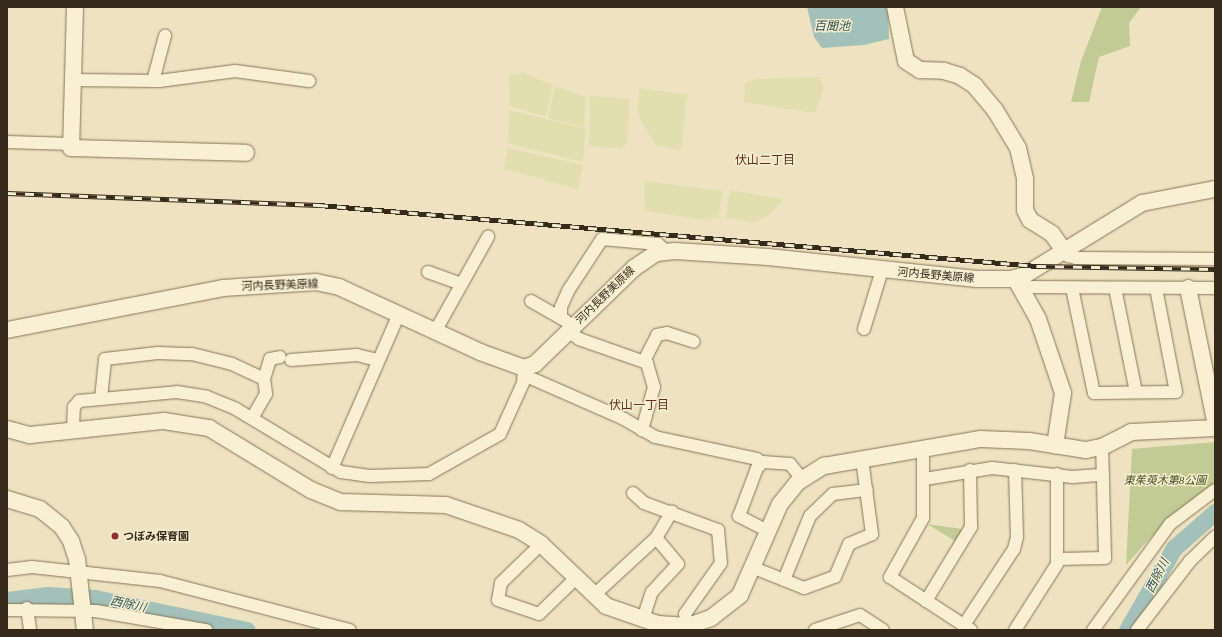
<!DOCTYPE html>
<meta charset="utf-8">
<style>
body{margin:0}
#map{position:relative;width:1222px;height:637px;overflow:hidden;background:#eee3c0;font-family:"Times New Roman","Noto Sans JP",serif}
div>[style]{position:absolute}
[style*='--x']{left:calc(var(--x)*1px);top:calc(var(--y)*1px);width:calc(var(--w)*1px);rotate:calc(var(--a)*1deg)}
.farmland>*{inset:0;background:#e3dead}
.green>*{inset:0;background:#c2cb94}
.water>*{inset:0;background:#a3c0b9}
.river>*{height:17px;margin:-8.5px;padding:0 8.5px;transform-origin:8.5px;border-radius:8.5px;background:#a3c0b9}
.roads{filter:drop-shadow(0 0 1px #867458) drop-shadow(0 0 1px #867458)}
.street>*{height:12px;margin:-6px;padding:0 6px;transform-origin:6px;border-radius:6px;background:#f9f0d3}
.secondary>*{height:16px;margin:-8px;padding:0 8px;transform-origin:8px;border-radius:8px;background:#f9f0d3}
.rail>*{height:4.5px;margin-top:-2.25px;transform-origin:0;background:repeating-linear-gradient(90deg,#f5edcf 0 9px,#362a1c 0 18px);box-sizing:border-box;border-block:1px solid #362a1c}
.dots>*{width:11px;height:11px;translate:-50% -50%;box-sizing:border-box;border:2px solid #f5edcf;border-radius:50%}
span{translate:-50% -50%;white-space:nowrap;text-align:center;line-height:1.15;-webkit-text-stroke:3px #f5edcf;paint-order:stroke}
.street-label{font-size:11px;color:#362a1c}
.park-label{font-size:11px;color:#445223;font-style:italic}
.poi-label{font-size:11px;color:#362a1c;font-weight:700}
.left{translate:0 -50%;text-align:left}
.water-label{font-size:12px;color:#2c5656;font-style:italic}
.neighbourhood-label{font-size:12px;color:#632f1c}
.frame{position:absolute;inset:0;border:8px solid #362a1c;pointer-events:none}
</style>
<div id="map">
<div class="farmland">
<i style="clip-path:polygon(522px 72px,553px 85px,546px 116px,509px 106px,510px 73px,518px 76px)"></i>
<i style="clip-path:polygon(820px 77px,824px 88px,815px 113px,744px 102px,745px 84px,755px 79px)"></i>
<i style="clip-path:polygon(555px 86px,586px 97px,584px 127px,548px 118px)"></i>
<i style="clip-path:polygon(639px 88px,687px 95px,681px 151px,656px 146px,638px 115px)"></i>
<i style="clip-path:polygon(590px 96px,630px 99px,627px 144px,622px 149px,589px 146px)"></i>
<i style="clip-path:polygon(509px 110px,586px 129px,583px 162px,508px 143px)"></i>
<i style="clip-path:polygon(508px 148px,583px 165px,578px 189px,504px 169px)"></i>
<i style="clip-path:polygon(644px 181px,723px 191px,718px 217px,705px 220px,645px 211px)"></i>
<i style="clip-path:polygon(730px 190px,784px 199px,770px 214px,753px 223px,726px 218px)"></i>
</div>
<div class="green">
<i style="clip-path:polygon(1102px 7px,1141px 7px,1129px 23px,1130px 46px,1099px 57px,1089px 102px,1071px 102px,1081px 61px)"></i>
<i style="clip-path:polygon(1215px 442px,1215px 486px,1150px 538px,1126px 565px,1132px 449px)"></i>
<i style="clip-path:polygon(927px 524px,963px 529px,955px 541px)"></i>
</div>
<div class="water">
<i style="clip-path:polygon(807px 7px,888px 7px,889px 39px,864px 45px,822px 48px,814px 37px)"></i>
</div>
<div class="river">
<i style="--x:7;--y:600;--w:41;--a:-7"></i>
<i style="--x:48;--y:595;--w:47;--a:3.7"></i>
<i style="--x:95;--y:598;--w:155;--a:11.9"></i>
<i style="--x:1127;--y:630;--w:95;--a:-60.2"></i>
<i style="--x:1174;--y:548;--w:55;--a:-41.3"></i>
</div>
<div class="roads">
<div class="street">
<i style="--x:73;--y:80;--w:86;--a:0.7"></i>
<i style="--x:159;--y:81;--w:77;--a:-7.5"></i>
<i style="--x:235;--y:71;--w:75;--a:7.7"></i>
<i style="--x:153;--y:81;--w:47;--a:-75.1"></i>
<i style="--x:7;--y:142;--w:64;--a:1.8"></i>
<i style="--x:1063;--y:249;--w:9;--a:54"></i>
<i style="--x:1068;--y:256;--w:8;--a:14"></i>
<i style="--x:1076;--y:258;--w:139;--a:0.4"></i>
<i style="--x:428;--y:272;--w:35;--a:20"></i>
<i style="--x:1020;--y:287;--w:195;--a:0.3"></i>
<i style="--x:1072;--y:288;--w:107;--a:78.2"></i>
<i style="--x:1094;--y:393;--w:82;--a:-0.7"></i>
<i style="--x:1176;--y:392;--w:106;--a:-100.9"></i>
<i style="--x:1115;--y:288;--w:106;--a:78.6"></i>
<i style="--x:531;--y:301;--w:40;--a:29.7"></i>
<i style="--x:561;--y:318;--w:11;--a:-90"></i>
<i style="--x:561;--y:307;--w:17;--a:-66"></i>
<i style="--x:568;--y:291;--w:62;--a:-56.8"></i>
<i style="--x:602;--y:239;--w:56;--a:5.1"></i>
<i style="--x:658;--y:244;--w:11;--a:41"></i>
<i style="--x:864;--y:329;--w:62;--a:-73"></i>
<i style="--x:436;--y:330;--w:107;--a:-60.8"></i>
<i style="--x:568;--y:331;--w:14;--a:36"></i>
<i style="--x:579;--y:339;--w:72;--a:19.4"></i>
<i style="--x:647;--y:363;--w:25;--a:74"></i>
<i style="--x:654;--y:387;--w:45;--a:105.6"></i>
<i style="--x:291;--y:360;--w:66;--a:-4.3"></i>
<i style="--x:357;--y:355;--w:21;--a:14"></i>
<i style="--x:644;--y:361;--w:29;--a:-63"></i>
<i style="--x:657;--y:335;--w:10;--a:-11"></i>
<i style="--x:667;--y:333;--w:28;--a:18"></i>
<i style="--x:264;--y:379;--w:21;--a:-73"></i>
<i style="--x:270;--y:359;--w:10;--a:-11"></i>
<i style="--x:533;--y:379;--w:99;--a:23.7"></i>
<i style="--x:624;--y:419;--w:36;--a:30"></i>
<i style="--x:655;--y:437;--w:104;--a:12.2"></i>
<i style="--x:757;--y:459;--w:6;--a:45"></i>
<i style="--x:101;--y:398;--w:39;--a:-84"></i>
<i style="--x:105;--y:359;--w:53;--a:-6.5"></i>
<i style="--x:158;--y:353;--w:34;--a:2"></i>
<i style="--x:192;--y:354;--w:41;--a:14"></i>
<i style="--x:232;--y:364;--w:35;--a:25"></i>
<i style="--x:264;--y:379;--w:15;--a:82"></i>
<i style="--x:266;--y:394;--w:28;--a:120"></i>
<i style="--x:73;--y:430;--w:23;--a:-88"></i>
<i style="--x:74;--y:407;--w:8;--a:-50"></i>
<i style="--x:79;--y:401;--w:98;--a:-5.2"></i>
<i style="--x:177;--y:392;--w:30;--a:9"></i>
<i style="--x:207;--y:397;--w:31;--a:22"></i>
<i style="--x:236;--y:409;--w:122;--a:31"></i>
<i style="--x:341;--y:472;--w:29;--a:8"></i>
<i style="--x:370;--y:476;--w:59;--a:-1.9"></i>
<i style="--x:429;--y:474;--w:81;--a:-29.4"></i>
<i style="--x:500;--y:434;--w:56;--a:-65.7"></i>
<i style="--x:523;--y:383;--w:15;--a:-86"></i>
<i style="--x:923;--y:450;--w:68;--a:90"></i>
<i style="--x:923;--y:518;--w:68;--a:119.2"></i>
<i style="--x:890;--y:577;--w:97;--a:33.2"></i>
<i style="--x:332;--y:468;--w:168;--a:-66.5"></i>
<i style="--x:925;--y:479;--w:68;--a:-9.3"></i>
<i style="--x:992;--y:468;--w:81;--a:6.4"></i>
<i style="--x:1072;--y:477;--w:31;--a:-4"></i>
<i style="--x:633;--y:493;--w:15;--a:42"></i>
<i style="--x:644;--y:503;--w:79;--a:20"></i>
<i style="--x:718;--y:530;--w:33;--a:85"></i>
<i style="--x:721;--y:563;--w:62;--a:125.2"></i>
<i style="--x:685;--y:614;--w:16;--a:79"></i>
<i style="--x:768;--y:531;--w:33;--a:-153"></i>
<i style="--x:739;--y:516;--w:51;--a:-69.4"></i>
<i style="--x:757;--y:468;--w:8;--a:-45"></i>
<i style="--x:763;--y:462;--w:27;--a:4"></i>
<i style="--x:790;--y:464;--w:19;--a:51"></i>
<i style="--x:541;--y:544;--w:56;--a:135.7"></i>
<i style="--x:501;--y:583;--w:17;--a:100"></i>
<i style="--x:498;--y:600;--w:43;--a:18.9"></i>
<i style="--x:539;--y:614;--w:50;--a:-44.2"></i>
<i style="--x:1058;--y:559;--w:47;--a:-1.2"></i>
<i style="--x:1105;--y:558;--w:111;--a:-91.5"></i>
<i style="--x:754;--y:568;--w:54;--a:21.8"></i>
<i style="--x:804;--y:588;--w:33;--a:-20"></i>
<i style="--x:835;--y:577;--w:36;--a:-67"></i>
<i style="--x:849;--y:544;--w:25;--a:-23"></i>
<i style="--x:872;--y:534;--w:76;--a:-97.6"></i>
<i style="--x:7;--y:570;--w:25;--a:-7"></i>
<i style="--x:32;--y:567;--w:129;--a:6.2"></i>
<i style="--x:160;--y:581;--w:196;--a:14.5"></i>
<i style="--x:784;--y:580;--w:69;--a:-67.9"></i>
<i style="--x:810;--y:516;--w:32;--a:-44"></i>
<i style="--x:833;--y:494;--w:34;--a:-7"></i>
<i style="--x:593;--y:596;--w:86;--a:-42.6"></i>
<i style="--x:656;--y:538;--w:31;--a:-59"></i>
<i style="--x:926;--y:601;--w:87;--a:-58.7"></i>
<i style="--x:971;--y:527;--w:57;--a:-91"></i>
<i style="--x:27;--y:608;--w:22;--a:82"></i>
<i style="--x:7;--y:610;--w:89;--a:0.6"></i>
<i style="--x:96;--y:611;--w:112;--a:9.8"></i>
<i style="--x:643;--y:619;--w:28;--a:-72"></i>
<i style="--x:652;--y:592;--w:38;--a:-47"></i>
<i style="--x:678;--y:564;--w:34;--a:-130"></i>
<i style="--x:964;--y:625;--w:91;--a:-56.7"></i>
<i style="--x:1014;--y:549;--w:12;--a:-76"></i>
<i style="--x:1017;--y:537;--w:67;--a:-91.7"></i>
<i style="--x:815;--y:630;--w:47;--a:-18.4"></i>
<i style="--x:860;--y:615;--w:27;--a:33"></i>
<i style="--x:1015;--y:630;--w:78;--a:-57.5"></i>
<i style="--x:1057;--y:564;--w:90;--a:-90"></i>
<i style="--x:1093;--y:630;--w:131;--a:-54"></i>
<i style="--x:1170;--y:524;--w:56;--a:-37.1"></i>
<i style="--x:1137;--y:630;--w:87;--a:-52.5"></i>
<i style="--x:1190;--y:561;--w:35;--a:-44"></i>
</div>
<div class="secondary">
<i style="--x:75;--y:7;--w:141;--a:91.6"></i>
<i style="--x:71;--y:148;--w:175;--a:1.6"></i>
<i style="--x:895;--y:7;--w:55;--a:78.5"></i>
<i style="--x:906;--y:61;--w:17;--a:33"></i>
<i style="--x:920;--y:70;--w:24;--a:2"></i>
<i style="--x:944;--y:71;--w:17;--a:17"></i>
<i style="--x:960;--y:76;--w:17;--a:33"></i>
<i style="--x:974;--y:85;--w:33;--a:50"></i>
<i style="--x:995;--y:110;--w:44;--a:58.8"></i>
<i style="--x:1018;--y:148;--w:32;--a:77"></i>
<i style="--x:1025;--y:179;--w:31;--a:90"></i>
<i style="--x:1025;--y:210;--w:11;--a:63"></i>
<i style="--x:1030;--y:220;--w:26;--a:32"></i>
<i style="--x:1052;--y:234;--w:19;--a:54"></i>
<i style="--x:1015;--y:278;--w:47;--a:60.7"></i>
<i style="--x:1038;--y:319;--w:78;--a:71.3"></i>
<i style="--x:1063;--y:393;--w:53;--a:98.7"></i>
<i style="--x:1188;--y:288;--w:136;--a:78.5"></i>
<i style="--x:7;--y:330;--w:220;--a:-11"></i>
<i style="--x:223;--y:288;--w:93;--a:-3.7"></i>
<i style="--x:316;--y:282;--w:24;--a:12"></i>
<i style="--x:339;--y:287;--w:155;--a:24.7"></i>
<i style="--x:480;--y:352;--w:47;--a:20"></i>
<i style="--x:524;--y:368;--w:12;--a:-20"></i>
<i style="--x:535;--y:364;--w:138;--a:-44.1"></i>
<i style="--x:634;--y:268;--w:27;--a:-34"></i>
<i style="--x:656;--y:253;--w:19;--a:-6"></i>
<i style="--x:675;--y:251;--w:93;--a:3.7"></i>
<i style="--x:768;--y:257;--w:210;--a:6"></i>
<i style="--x:977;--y:279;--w:35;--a:0"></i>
<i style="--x:1012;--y:279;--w:14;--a:-17"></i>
<i style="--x:1025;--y:275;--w:137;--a:-31.6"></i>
<i style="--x:1142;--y:203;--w:74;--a:-10.9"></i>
<i style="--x:7;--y:429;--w:24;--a:15"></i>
<i style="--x:30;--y:435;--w:135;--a:-6"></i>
<i style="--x:164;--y:421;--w:46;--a:8.8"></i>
<i style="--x:209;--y:428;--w:119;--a:31.3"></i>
<i style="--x:311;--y:490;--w:31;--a:22"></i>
<i style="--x:340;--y:502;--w:106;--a:1.6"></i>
<i style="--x:446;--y:505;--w:77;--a:18.9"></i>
<i style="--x:519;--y:530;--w:26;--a:32"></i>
<i style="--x:541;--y:544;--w:90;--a:43.6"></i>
<i style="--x:606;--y:606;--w:55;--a:19.1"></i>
<i style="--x:658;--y:624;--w:30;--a:4"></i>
<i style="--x:688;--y:626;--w:24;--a:-19"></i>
<i style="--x:711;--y:618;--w:37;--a:-38"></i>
<i style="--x:740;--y:595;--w:99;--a:-66.3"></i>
<i style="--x:780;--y:504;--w:28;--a:-51"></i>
<i style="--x:798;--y:482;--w:31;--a:-32"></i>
<i style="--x:824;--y:466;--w:159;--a:-9.8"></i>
<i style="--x:981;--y:439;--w:48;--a:2.4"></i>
<i style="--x:1029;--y:441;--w:58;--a:9"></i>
<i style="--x:1086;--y:450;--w:16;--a:-11"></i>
<i style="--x:1102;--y:447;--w:33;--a:-27"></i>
<i style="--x:1131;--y:432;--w:84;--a:-2.7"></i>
<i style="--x:7;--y:499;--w:34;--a:17"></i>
<i style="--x:40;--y:509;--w:28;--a:39"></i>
<i style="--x:62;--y:527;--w:17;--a:57"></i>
<i style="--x:71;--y:541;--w:19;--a:72"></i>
<i style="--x:77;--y:559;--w:71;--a:83.6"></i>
</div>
</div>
<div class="rail">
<i style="--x:7;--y:193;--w:312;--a:2.2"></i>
<i style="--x:319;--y:205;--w:721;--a:4.86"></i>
<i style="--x:1037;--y:266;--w:178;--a:1"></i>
</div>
<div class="dots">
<i style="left:115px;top:536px;background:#952e28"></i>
</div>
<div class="street-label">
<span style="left:936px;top:275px;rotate:5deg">河内長野美原線</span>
<span style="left:280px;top:285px;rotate:-2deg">河内長野美原線</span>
<span style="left:605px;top:295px;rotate:-44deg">河内長野美原線</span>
</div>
<div class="park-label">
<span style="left:1165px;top:480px">東茱萸木第8公園</span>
</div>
<div class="poi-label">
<span class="left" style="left:123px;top:536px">つぼみ保育園</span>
</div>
<div class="water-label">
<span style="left:832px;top:27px">百聞池</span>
<span style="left:1158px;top:576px;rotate:-63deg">西除川</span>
<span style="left:128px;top:605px;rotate:12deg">西除川</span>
</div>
<div class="neighbourhood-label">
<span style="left:765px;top:161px">伏山二丁目</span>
<span style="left:639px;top:406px">伏山一丁目</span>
</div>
<div class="frame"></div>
</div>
